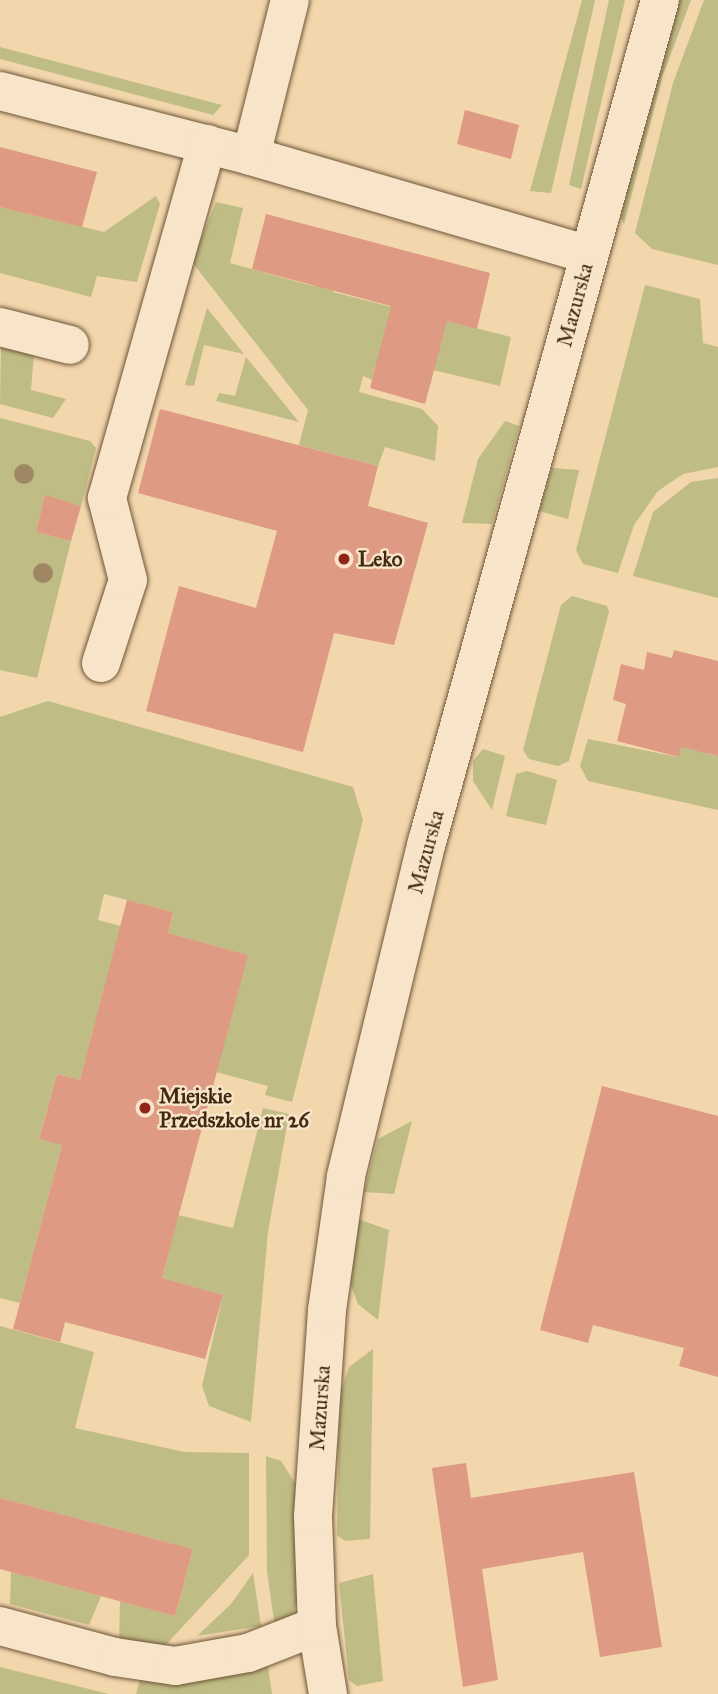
<!DOCTYPE html>
<style>
body{margin:0}
#map{position:relative;width:718px;height:1694px;overflow:hidden;background:#f2d6ac;font-family:"IM FELL Great Primer",serif}
div>[style]{position:absolute}
[style*='--x']{left:calc(var(--x)*1px);top:calc(var(--y)*1px);width:calc(var(--w)*1px);rotate:calc(var(--a)*1deg)}
.green>*{inset:0;background:#c0bc85}
.building>*{inset:0;background:#de9a82}
.roads{filter:drop-shadow(0 0 2px #6e5538) drop-shadow(0 0 2px #6e5538)}
.minor>*{height:38px;margin:-19px;padding:0 19px;transform-origin:19px;border-radius:19px;background:#f7e4c9}
.trees>*{width:20px;height:20px;margin:-10px;border-radius:50%;background:#9f8764}
.dots>*{width:19px;height:19px;translate:-50% -50%;box-sizing:border-box;border:4px solid #f7e4c9;border-radius:50%}
span{translate:-50% -50%;white-space:nowrap;text-align:center;line-height:1.15;-webkit-text-stroke:5px #f7e4c9;paint-order:stroke}
.street-label{font-size:21px;color:#422a12}
.poi-label{font-size:21px;color:#422a12;font-weight:700}
.left{translate:0 -50%;text-align:left}
</style>
<div id="map">
<div class="green">
<i style="clip-path:polygon(582px 0,595px 0,551px 193px,530px 191px)"></i>
<i style="clip-path:polygon(609px 0,625px 0,581px 189px,569px 185px)"></i>
<i style="clip-path:polygon(677px 0,691px 0,663px 75px,624px 224px,620px 216px)"></i>
<i style="clip-path:polygon(704px 0,718px 0,718px 265px,652px 249px,635px 233px,673px 83px)"></i>
<i style="clip-path:polygon(0 47px,222px 105px,213px 115px,0 59px)"></i>
<i style="clip-path:polygon(156px 196px,160px 204px,137px 282px,97px 276px,91px 297px,0 273px,0 207px,104px 232px)"></i>
<i style="clip-path:polygon(216px 202px,243px 208px,230px 263px,313px 286px,328px 231px,347px 235px,333px 292px,511px 337px,500px 386px,433px 370px,431px 384px,375px 368px,372px 380px,363px 376px,359px 392px,422px 409px,438px 426px,435px 461px,385px 447px,378px 466px,299px 445px,308px 410px,192px 262px)"></i>
<i style="clip-path:polygon(645px 285px,700px 299px,703px 343px,718px 347px,718px 467px,683px 474px,658px 491px,634px 525px,618px 573px,583px 564px,576px 550px)"></i>
<i style="clip-path:polygon(207px 308px,244px 354px,204px 345px,194px 386px,185px 385px)"></i>
<i style="clip-path:polygon(1px 346px,34px 354px,31px 390px,66px 399px,53px 418px,0 404px)"></i>
<i style="clip-path:polygon(246px 357px,299px 422px,216px 401px,219px 393px,235px 396px)"></i>
<i style="clip-path:polygon(0 418px,90px 441px,96px 448px,81px 506px,45px 496px,36px 532px,71px 541px,37px 678px,0 670px)"></i>
<i style="clip-path:polygon(505px 421px,519px 426px,492px 524px,462px 523px,478px 459px)"></i>
<i style="clip-path:polygon(552px 468px,579px 470px,568px 519px,539px 511px)"></i>
<i style="clip-path:polygon(718px 478px,718px 598px,633px 576px,653px 512px,691px 482px)"></i>
<i style="clip-path:polygon(572px 596px,607px 606px,609px 612px,569px 761px,558px 766px,529px 759px,523px 750px,561px 605px)"></i>
<i style="clip-path:polygon(48px 701px,353px 787px,363px 820px,292px 1102px,265px 1095px,268px 1086px,216px 1072px,247px 955px,168px 933px,173px 912px,104px 894px,98px 920px,121px 926px,80px 1080px,57px 1074px,39px 1138px,62px 1145px,20px 1303px,0 1298px,0 717px)"></i>
<i style="clip-path:polygon(685px 733px,711px 740px,708px 754px,718px 756px,718px 810px,588px 781px,580px 766px,588px 739px,678px 757px)"></i>
<i style="clip-path:polygon(483px 749px,505px 756px,492px 810px,473px 781px,473px 761px)"></i>
<i style="clip-path:polygon(527px 771px,557px 780px,546px 825px,506px 816px,516px 774px)"></i>
<i style="clip-path:polygon(263px 1108px,289px 1114px,268px 1232px,251px 1422px,209px 1406px,202px 1386px,223px 1295px,162px 1278px,178px 1215px,233px 1228px)"></i>
<i style="clip-path:polygon(412px 1121px,394px 1194px,364px 1192px,378px 1139px)"></i>
<i style="clip-path:polygon(358px 1219px,389px 1230px,378px 1320px,358px 1304px,350px 1283px)"></i>
<i style="clip-path:polygon(0 1326px,94px 1352px,75px 1428px,184px 1452px,249px 1453px,249px 1555px,162px 1649px,119px 1644px,120px 1601px,175px 1616px,193px 1549px,0 1498px)"></i>
<i style="clip-path:polygon(373px 1349px,370px 1539px,345px 1541px,337px 1535px,339px 1397px,349px 1367px)"></i>
<i style="clip-path:polygon(266px 1456px,281px 1461px,295px 1483px,299px 1596px,293px 1613px,275px 1628px,267px 1571px)"></i>
<i style="clip-path:polygon(11px 1572px,101px 1596px,89px 1625px,10px 1604px)"></i>
<i style="clip-path:polygon(253px 1573px,261px 1626px,197px 1636px,231px 1604px)"></i>
<i style="clip-path:polygon(373px 1574px,383px 1681px,357px 1686px,349px 1680px,339px 1583px)"></i>
<i style="clip-path:polygon(268px 1666px,272px 1694px,136px 1694px,142px 1673px)"></i>
<i style="clip-path:polygon(0 1667px,109px 1694px,0 1694px)"></i>
</div>
<div class="building">
<i style="clip-path:polygon(465px 110px,519px 125px,511px 159px,457px 144px)"></i>
<i style="clip-path:polygon(0 147px,97px 172px,82px 227px,0 207px)"></i>
<i style="clip-path:polygon(266px 214px,490px 273px,477px 329px,447px 321px,425px 404px,370px 388px,391px 306px,252px 269px)"></i>
<i style="clip-path:polygon(160px 409px,378px 466px,368px 506px,428px 523px,394px 645px,334px 633px,303px 752px,146px 711px,179px 586px,256px 608px,277px 531px,138px 493px)"></i>
<i style="clip-path:polygon(45px 495px,81px 506px,71px 541px,36px 532px)"></i>
<i style="clip-path:polygon(674px 650px,718px 661px,718px 756px,681px 747px,679px 757px,617px 741px,626px 704px,613px 700px,621px 664px,644px 670px,647px 652px,672px 658px)"></i>
<i style="clip-path:polygon(127px 900px,173px 912px,168px 933px,248px 955px,162px 1278px,223px 1295px,205px 1359px,65px 1322px,60px 1342px,13px 1329px,62px 1145px,39px 1139px,57px 1074px,80px 1080px)"></i>
<i style="clip-path:polygon(602px 1086px,718px 1116px,718px 1377px,679px 1366px,684px 1348px,593px 1325px,588px 1343px,540px 1330px)"></i>
<i style="clip-path:polygon(466px 1463px,471px 1498px,634px 1472px,662px 1647px,600px 1657px,583px 1552px,482px 1569px,498px 1680px,463px 1687px,432px 1468px)"></i>
<i style="clip-path:polygon(0 1498px,193px 1549px,175px 1616px,0 1569px)"></i>
</div>
<div class="roads">
<div class="minor">
<i style="--x:0;--y:91;--w:259;--a:14.5"></i>
<i style="--x:251;--y:156;--w:352;--a:16.3"></i>
<i style="--x:251;--y:156;--w:161;--a:-76"></i>
<i style="--x:0;--y:327;--w:72;--a:14.4"></i>
<i style="--x:101;--y:663;--w:87;--a:-72"></i>
<i style="--x:128;--y:580;--w:85;--a:-104.4"></i>
<i style="--x:107;--y:498;--w:368;--a:-74.2"></i>
<i style="--x:0;--y:1626;--w:119;--a:15.1"></i>
<i style="--x:115;--y:1657;--w:61;--a:8.5"></i>
<i style="--x:175;--y:1666;--w:74;--a:-10.1"></i>
<i style="--x:248;--y:1653;--w:74;--a:-21.4"></i>
<i style="--x:328;--y:1694;--w:69;--a:-99.2"></i>
<i style="--x:317;--y:1626;--w:110;--a:-92.1"></i>
<i style="--x:313;--y:1516;--w:206;--a:-86.1"></i>
<i style="--x:327;--y:1310;--w:135;--a:-81.9"></i>
<i style="--x:346;--y:1176;--w:344;--a:-76.4"></i>
<i style="--x:427;--y:842;--w:874;--a:-74.53"></i>
</div>
</div>
<div class="trees">
<i style="left:24px;top:474px"></i>
<i style="left:43px;top:573px"></i>
</div>
<div class="dots">
<i style="left:344px;top:559px;background:#8f2418"></i>
<i style="left:145px;top:1108px;background:#8f2418"></i>
</div>
<div class="street-label">
<span style="left:575px;top:305px;rotate:-75deg">Mazurska</span>
<span style="left:426px;top:852px;rotate:-75deg">Mazurska</span>
<span style="left:320px;top:1408px;rotate:-86deg">Mazurska</span>
</div>
<div class="poi-label">
<span class="left" style="left:358px;top:559px">Leko</span>
<span class="left" style="left:159px;top:1108px">Miejskie<br>Przedszkole nr 26</span>
</div>
</div>
